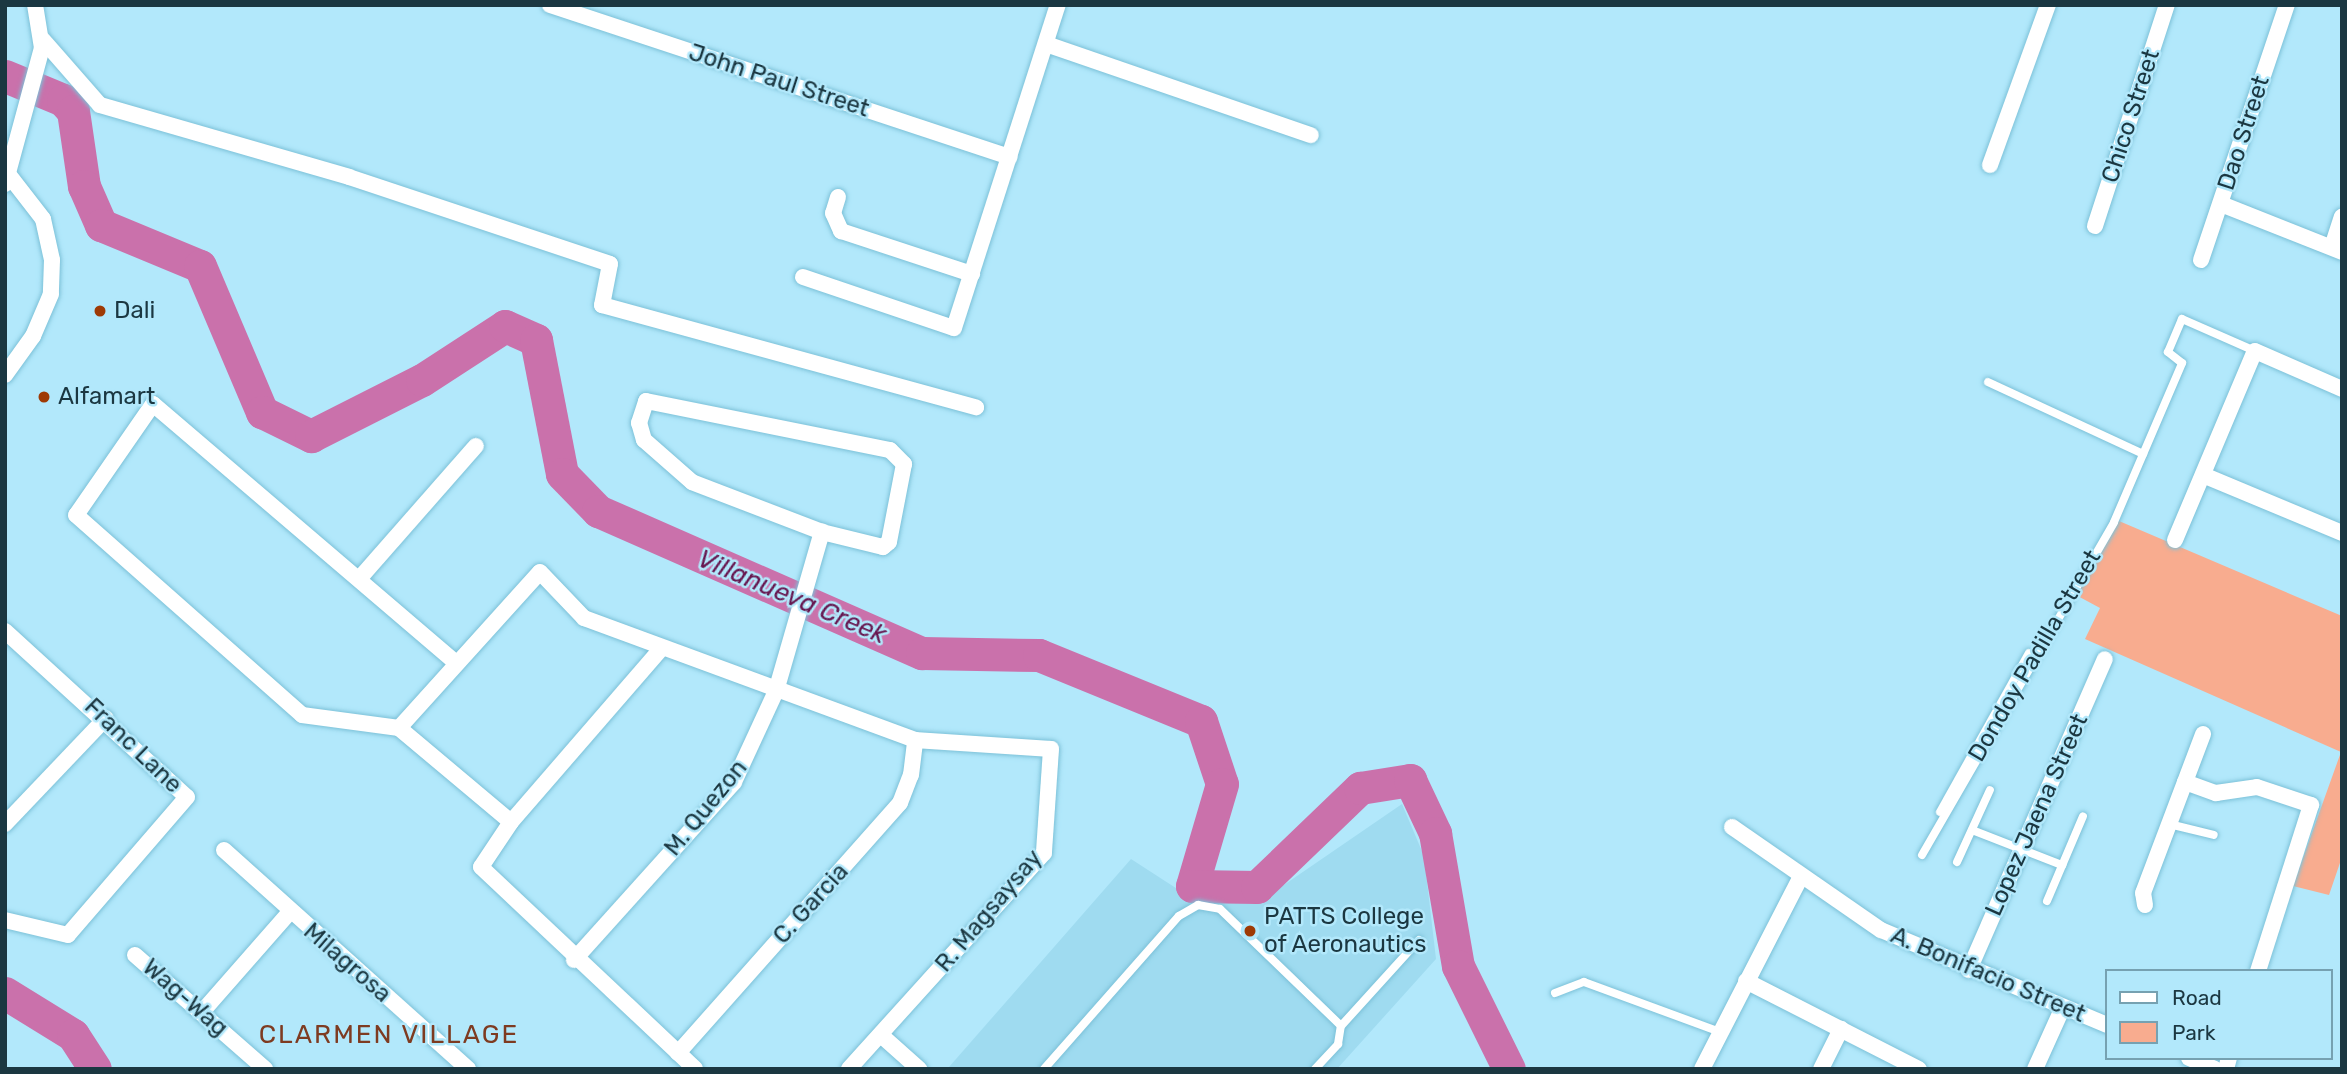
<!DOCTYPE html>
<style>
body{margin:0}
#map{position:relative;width:2347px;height:1074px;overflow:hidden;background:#b2e8fb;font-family:Rubik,sans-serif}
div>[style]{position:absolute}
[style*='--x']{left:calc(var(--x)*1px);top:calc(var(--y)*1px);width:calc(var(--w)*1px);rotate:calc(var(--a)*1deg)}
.built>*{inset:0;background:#9fdbf0}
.green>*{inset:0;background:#f8ac8f}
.river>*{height:33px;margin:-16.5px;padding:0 16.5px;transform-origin:16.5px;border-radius:16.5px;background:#ca71ab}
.roads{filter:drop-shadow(0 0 2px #7cc1d8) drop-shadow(0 0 2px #7cc1d8)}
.lane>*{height:8px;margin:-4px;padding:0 4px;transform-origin:4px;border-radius:4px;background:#fff}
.street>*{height:16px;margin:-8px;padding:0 8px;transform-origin:8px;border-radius:8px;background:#fff}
.dots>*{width:19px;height:19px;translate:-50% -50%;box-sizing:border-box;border:4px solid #b2e8fb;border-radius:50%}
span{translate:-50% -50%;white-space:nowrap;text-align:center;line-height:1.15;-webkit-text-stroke:5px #b2e8fb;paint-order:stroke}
.street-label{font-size:24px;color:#1b3741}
.poi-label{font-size:24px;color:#1b3741}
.left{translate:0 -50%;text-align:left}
.water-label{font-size:26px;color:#671750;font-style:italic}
.neighbourhood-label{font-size:26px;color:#7e3b21;letter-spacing:2px}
.frame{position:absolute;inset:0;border:7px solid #1b3741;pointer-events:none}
.legend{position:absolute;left:2105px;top:969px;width:228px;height:91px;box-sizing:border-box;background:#b2e8fb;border:2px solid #76a1b1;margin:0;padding:9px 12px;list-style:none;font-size:21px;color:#1b3741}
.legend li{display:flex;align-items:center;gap:14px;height:35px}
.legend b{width:35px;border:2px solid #76a1b1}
</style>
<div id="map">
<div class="built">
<i style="clip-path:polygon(1402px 804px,1424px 856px,1436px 959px,1337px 1069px,949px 1067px,1131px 859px,1199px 903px,1265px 898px)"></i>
</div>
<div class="green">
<i style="clip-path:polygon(2119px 521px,2342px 616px,2342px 857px,2329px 895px,2293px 886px,2341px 752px,2085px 639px,2100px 608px,2074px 594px)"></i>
</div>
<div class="river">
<i style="--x:5;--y:76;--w:63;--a:22.5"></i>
<i style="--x:63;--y:100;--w:15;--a:48"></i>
<i style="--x:73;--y:111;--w:76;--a:81.7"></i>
<i style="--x:84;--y:186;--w:43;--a:66.4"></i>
<i style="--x:101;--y:225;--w:107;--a:22.5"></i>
<i style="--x:200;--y:266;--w:159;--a:67"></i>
<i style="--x:262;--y:412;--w:55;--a:26.1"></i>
<i style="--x:311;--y:436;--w:124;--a:-26.8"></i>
<i style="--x:422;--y:380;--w:99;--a:-33"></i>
<i style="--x:505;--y:326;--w:34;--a:24"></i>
<i style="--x:536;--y:340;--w:136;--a:79"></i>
<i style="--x:562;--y:474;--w:52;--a:45.8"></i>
<i style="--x:598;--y:511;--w:354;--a:23.7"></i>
<i style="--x:922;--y:653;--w:117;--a:1"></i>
<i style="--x:1039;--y:655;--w:175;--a:22.2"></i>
<i style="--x:1201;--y:721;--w:66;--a:71.6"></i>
<i style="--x:1222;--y:784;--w:106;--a:106.4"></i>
<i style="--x:1192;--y:886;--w:65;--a:0.9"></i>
<i style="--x:1257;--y:887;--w:143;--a:-43.9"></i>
<i style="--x:1360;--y:788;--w:51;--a:-9.1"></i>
<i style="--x:1410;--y:780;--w:59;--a:64.7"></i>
<i style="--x:1435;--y:833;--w:135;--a:80.2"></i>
<i style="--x:1458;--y:966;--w:115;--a:63.7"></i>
<i style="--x:5;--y:993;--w:80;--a:31.7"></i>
<i style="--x:73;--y:1035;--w:40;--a:57.1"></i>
</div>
<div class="roads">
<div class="lane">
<i style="--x:1988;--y:382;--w:171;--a:24.9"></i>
<i style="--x:1940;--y:812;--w:182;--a:-60.8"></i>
<i style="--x:2169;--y:824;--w:46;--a:13.7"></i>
<i style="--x:1972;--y:830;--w:97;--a:21.3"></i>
<i style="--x:1922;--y:855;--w:384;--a:-60"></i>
<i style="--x:2114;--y:522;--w:173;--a:-66.8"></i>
<i style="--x:2182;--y:363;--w:18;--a:-142"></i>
<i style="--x:2168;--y:352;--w:36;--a:-67"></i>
<i style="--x:2182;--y:319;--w:80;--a:23.7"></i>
<i style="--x:1957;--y:862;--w:79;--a:-65.4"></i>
<i style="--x:2047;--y:901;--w:92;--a:-67"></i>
<i style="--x:1555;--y:993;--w:31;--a:-21"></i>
<i style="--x:1584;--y:982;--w:145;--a:20.2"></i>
<i style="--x:1044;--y:1069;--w:204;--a:-48.6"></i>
<i style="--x:1179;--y:916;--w:22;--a:-30"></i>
<i style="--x:1198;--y:905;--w:22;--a:10"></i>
<i style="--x:1220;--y:909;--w:168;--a:44"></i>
<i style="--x:1315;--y:1069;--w:34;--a:-47"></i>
<i style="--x:1338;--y:1044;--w:18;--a:-81"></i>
<i style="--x:1341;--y:1026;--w:116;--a:-47.8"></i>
</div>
<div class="street">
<i style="--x:550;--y:5;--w:484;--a:18.3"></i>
<i style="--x:43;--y:40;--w:86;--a:48.8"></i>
<i style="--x:100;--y:105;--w:259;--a:16.1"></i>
<i style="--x:349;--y:177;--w:275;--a:18.4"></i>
<i style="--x:610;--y:264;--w:42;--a:101"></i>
<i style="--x:602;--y:305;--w:388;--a:15.3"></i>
<i style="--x:1046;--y:44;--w:280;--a:19"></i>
<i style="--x:1990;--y:165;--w:170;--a:-70.1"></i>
<i style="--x:5;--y:170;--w:62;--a:52.2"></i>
<i style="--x:43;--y:219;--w:42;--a:77.6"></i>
<i style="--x:52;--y:260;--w:34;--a:92"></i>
<i style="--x:51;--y:294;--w:46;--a:113.2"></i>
<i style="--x:33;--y:336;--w:48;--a:125.7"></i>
<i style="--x:5;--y:184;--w:141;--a:-74.8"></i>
<i style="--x:42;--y:48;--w:44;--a:-99.2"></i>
<i style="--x:838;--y:197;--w:17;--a:107"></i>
<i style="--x:833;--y:213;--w:20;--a:66"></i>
<i style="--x:841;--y:231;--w:138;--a:18.2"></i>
<i style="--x:2221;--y:204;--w:130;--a:21.6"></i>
<i style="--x:2095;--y:226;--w:232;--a:-72"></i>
<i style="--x:2332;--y:247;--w:32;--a:-72"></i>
<i style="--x:2201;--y:260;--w:269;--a:-71.4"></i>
<i style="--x:803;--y:277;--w:159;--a:18.7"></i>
<i style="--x:954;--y:328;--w:339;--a:-72.2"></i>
<i style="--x:646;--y:401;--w:249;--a:11.4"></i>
<i style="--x:890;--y:450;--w:20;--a:45"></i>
<i style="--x:904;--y:464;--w:79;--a:100.9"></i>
<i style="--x:889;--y:542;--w:8;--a:140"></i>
<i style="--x:883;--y:547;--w:63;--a:-166.2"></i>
<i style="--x:822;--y:532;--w:139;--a:-159"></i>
<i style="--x:692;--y:482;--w:64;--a:-138.8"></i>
<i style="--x:644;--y:440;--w:18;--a:-106"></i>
<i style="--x:639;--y:423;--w:23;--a:-72"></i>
<i style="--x:2203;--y:475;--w:151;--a:22.6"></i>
<i style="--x:2175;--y:540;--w:205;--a:-67.1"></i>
<i style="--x:2255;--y:351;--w:95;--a:23.6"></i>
<i style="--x:359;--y:579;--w:177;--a:-48.7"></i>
<i style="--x:5;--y:631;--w:246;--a:42.4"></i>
<i style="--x:187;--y:797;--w:182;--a:130.8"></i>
<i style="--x:68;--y:935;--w:65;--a:-166.6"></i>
<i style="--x:660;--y:650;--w:228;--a:130.9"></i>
<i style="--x:511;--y:822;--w:54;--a:123.7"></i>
<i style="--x:481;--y:867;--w:294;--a:43.3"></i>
<i style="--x:455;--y:662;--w:397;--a:-139.5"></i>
<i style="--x:153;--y:404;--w:135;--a:124.7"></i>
<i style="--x:76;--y:515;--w:302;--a:41.5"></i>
<i style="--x:302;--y:715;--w:98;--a:7.6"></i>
<i style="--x:399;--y:728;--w:146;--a:40"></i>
<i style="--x:399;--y:728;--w:210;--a:-47.9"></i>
<i style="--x:540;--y:572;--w:64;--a:46.3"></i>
<i style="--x:584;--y:618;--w:353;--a:20.2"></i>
<i style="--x:915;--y:740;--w:136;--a:3.8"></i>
<i style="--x:1051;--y:749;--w:104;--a:93.9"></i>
<i style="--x:1044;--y:853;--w:291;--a:132.1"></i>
<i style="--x:2185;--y:782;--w:33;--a:20"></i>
<i style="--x:2216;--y:793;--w:41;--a:-8.3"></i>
<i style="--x:2257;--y:787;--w:57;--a:18.4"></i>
<i style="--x:2311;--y:805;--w:174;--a:107.7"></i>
<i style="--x:5;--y:824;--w:146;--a:-46.4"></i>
<i style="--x:1732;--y:827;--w:181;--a:34.7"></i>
<i style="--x:1881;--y:930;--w:245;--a:22.8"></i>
<i style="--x:224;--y:850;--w:328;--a:41.9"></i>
<i style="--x:2145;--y:905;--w:12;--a:-99"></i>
<i style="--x:2143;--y:893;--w:170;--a:-69.3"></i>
<i style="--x:135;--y:955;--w:173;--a:41.2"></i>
<i style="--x:574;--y:960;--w:239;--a:-48"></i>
<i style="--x:734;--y:782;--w:100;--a:-65.2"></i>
<i style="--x:776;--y:691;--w:166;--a:-73.9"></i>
<i style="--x:1969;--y:970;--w:339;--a:-66.4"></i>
<i style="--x:1746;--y:981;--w:194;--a:27"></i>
<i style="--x:202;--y:1012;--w:133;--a:-48.7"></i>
<i style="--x:882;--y:1036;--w:50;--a:41.7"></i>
<i style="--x:678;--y:1053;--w:334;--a:-48.4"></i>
<i style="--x:900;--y:803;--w:30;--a:-69"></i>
<i style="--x:911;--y:775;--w:35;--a:-83"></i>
<i style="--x:2189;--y:1058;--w:28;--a:23"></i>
<i style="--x:1702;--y:1069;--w:217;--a:-62.8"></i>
<i style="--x:1821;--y:1069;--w:45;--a:-63.4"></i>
<i style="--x:2035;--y:1069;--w:68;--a:-65.7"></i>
<i style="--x:2226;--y:1069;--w:11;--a:-75"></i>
</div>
</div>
<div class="dots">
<i style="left:100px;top:311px;background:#9e3a05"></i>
<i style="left:44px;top:397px;background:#9e3a05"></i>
<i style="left:1250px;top:931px;background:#9e3a05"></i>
</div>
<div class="street-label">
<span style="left:779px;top:81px;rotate:18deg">John Paul Street</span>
<span style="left:2131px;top:116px;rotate:-72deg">Chico Street</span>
<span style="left:2244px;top:133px;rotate:-72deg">Dao Street</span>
<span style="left:2035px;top:656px;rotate:-60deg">Dondoy Padilla Street</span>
<span style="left:133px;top:746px;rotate:44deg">Franc Lane</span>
<span style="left:706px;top:808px;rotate:-51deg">M. Quezon</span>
<span style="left:2037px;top:815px;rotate:-66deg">Lopez Jaena Street</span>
<span style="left:811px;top:904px;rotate:-48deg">C. Garcia</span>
<span style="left:989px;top:911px;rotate:-50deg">R. Magsaysay</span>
<span style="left:347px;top:963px;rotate:41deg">Milagrosa</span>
<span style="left:1988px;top:975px;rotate:23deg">A. Bonifacio Street</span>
<span style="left:185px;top:998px;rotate:41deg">Wag-Wag</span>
</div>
<div class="poi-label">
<span class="left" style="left:114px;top:311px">Dali</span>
<span class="left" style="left:58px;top:397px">Alfamart</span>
<span class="left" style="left:1264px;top:931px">PATTS College<br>of Aeronautics</span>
</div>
<div class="water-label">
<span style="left:792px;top:597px;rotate:23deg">Villanueva Creek</span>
</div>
<div class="neighbourhood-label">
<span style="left:389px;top:1035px">CLARMEN VILLAGE</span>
</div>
<div class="frame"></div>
<ul class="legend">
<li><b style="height:9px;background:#fff"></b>Road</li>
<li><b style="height:19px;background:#f8ac8f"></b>Park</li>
</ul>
</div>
